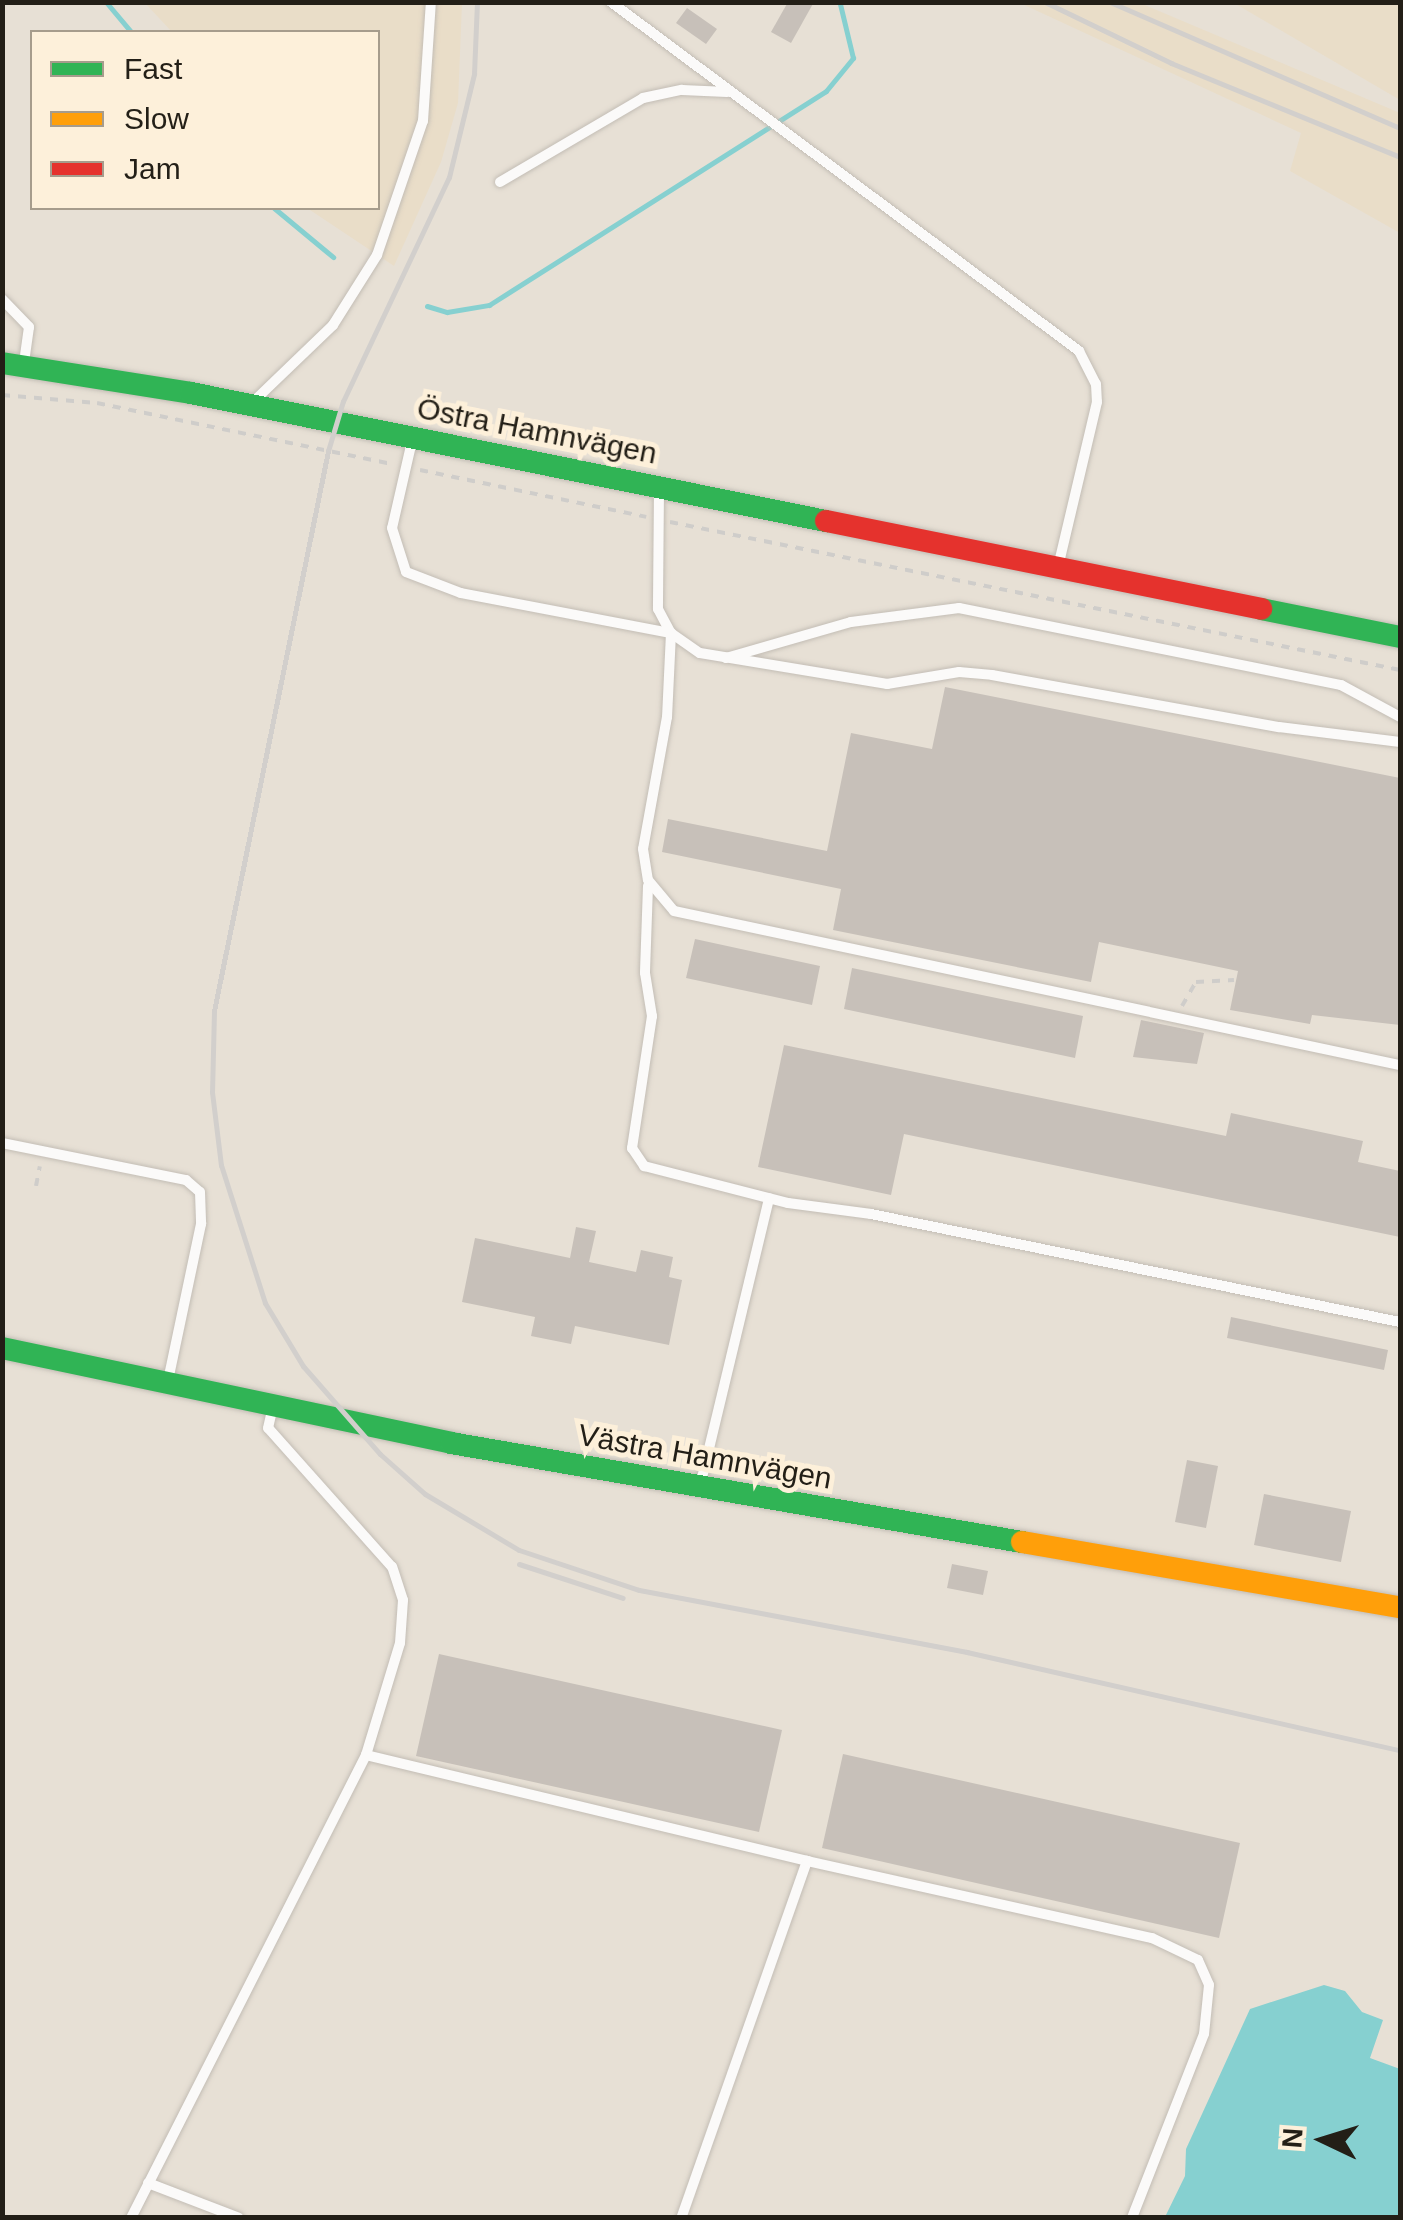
<!DOCTYPE html>
<meta charset="utf-8">
<style>
body{margin:0}
#map{position:relative;width:1403px;height:2220px;overflow:hidden;background:#e7e0d5;font-family:Helvetica,sans-serif}
div>[style]{position:absolute}
[style*='--x']{left:calc(var(--x)*1px);top:calc(var(--y)*1px);width:calc(var(--w)*1px);rotate:calc(var(--a)*1deg)}
.built>*{inset:0;background:#e9ddc8}
.water>*{inset:0;background:#86d0d0}
.stream>*{height:5px;margin:-2.5px;padding:0 2.5px;transform-origin:2.5px;border-radius:2.5px;background:#86d0d0}
.building>*{inset:0;background:#c7c0b9}
.path>*{height:4px;margin-top:-2px;transform-origin:0;background:repeating-linear-gradient(90deg,#cfcdca 0 8px,transparent 0 16px)}
.roads{filter:drop-shadow(0 0 2px #c3bdb5) drop-shadow(0 0 2px #c3bdb5)}
.lane>*{height:10px;margin:-5px;padding:0 5px;transform-origin:5px;border-radius:5px;background:#fbfaf9}
.fast>*{height:22px;margin:-11px;padding:0 11px;transform-origin:11px;border-radius:11px;background:#30b455}
.slow>*{height:22px;margin:-11px;padding:0 11px;transform-origin:11px;border-radius:11px;background:#ff9f0a}
.jam>*{height:22px;margin:-11px;padding:0 11px;transform-origin:11px;border-radius:11px;background:#e5322d}
.rail>*{height:5px;margin:-2.5px;padding:0 2.5px;transform-origin:2.5px;border-radius:2.5px;background:#d2cfcc}
span{translate:-50% -50%;white-space:nowrap;text-align:center;line-height:1.15;-webkit-text-stroke:10px #fdf0da;paint-order:stroke}
.street-label{font-size:30px;color:#231f17}
.frame{position:absolute;inset:0;border:5px solid #231f17;pointer-events:none}
.legend{position:absolute;left:30px;top:30px;width:350px;height:180px;box-sizing:border-box;background:#fdf0da;border:2px solid #a69c8c;margin:0;padding:12px 18px;list-style:none;font-size:30px;color:#231f17}
.legend li{display:flex;align-items:center;gap:20px;height:50px}
.legend b{width:50px;border:2px solid #a69c8c}
.north{position:absolute;left:1273px;top:2090px;width:100px;height:100px;-webkit-text-stroke:8px #fdf0da;paint-order:stroke;rotate:274deg;font-size:28px;font-weight:700;line-height:40px;text-align:center;color:#231f17}
.north::after{content:'';display:block;margin:auto;width:35px;height:45px;background:#231f17;clip-path:polygon(50% 0,100% 100%,50% 72%,0 100%)}
</style>
<div id="map">
<div class="built">
<i style="clip-path:polygon(145px 3px,462px 3px,458px 103px,441px 162px,394px 266px,307px 208px,378px 208px,378px 32px,172px 32px)"></i>
<i style="clip-path:polygon(1020px 3px,1140px 3px,1400px 113px,1400px 233px,1290px 171px,1301px 133px)"></i>
<i style="clip-path:polygon(1234px 3px,1400px 3px,1400px 100px)"></i>
</div>
<div class="water">
<i style="clip-path:polygon(1324px 1985px,1345px 1991px,1362px 2012px,1383px 2020px,1370px 2058px,1400px 2069px,1400px 2217px,1165px 2217px,1185px 2176px,1186px 2149px,1250px 2009px)"></i>
</div>
<div class="stream">
<i style="--x:106;--y:2;--w:39;--a:50"></i>
<i style="--x:274;--y:208;--w:77;--a:39.7"></i>
<i style="--x:427;--y:306;--w:21;--a:17"></i>
<i style="--x:447;--y:312;--w:43;--a:-9.5"></i>
<i style="--x:489;--y:305;--w:399;--a:-32.4"></i>
<i style="--x:826;--y:91;--w:43;--a:-50.7"></i>
<i style="--x:853;--y:58;--w:56;--a:-103.5"></i>
</div>
<div class="building">
<i style="clip-path:polygon(788px 2px,814px 2px,791px 43px,771px 32px)"></i>
<i style="clip-path:polygon(687px 8px,717px 29px,706px 44px,676px 23px)"></i>
<i style="clip-path:polygon(945px 687px,1400px 778px,1400px 1025px,1312px 1015px,1310px 1024px,1230px 1010px,1238px 971px,1099px 942px,1091px 982px,833px 930px,841px 889px,662px 852px,668px 819px,827px 851px,851px 733px,932px 749px)"></i>
<i style="clip-path:polygon(695px 939px,820px 966px,812px 1005px,686px 978px)"></i>
<i style="clip-path:polygon(852px 968px,1083px 1016px,1075px 1058px,844px 1009px)"></i>
<i style="clip-path:polygon(1141px 1020px,1204px 1033px,1197px 1064px,1133px 1057px)"></i>
<i style="clip-path:polygon(784px 1045px,1226px 1136px,1231px 1113px,1363px 1141px,1358px 1162px,1400px 1171px,1400px 1237px,904px 1134px,891px 1195px,758px 1167px)"></i>
<i style="clip-path:polygon(576px 1227px,596px 1231px,589px 1262px,636px 1272px,641px 1250px,673px 1257px,669px 1277px,682px 1280px,669px 1345px,575px 1326px,571px 1344px,531px 1336px,535px 1317px,462px 1302px,475px 1238px,570px 1258px)"></i>
<i style="clip-path:polygon(1231px 1317px,1388px 1350px,1384px 1370px,1227px 1338px)"></i>
<i style="clip-path:polygon(1187px 1460px,1218px 1466px,1206px 1528px,1175px 1522px)"></i>
<i style="clip-path:polygon(1264px 1494px,1351px 1511px,1341px 1562px,1254px 1545px)"></i>
<i style="clip-path:polygon(952px 1564px,988px 1571px,983px 1595px,947px 1588px)"></i>
<i style="clip-path:polygon(439px 1654px,782px 1730px,759px 1832px,416px 1756px)"></i>
<i style="clip-path:polygon(843px 1754px,1240px 1843px,1219px 1938px,822px 1848px)"></i>
</div>
<div class="path">
<i style="--x:2;--y:395;--w:95;--a:4.8"></i>
<i style="--x:97;--y:403;--w:301;--a:11.7"></i>
<i style="--x:420;--y:470;--w:231;--a:11.7"></i>
<i style="--x:670;--y:522;--w:745;--a:11.46"></i>
<i style="--x:1182;--y:1006;--w:28;--a:-60"></i>
<i style="--x:1196;--y:982;--w:38;--a:-3"></i>
<i style="--x:36;--y:1186;--w:20;--a:-79"></i>
</div>
<div class="roads">
<div class="lane">
<i style="--x:611;--y:2;--w:584;--a:36.71"></i>
<i style="--x:1079;--y:351;--w:37;--a:63"></i>
<i style="--x:1096;--y:384;--w:18;--a:87"></i>
<i style="--x:1097;--y:402;--w:170;--a:103.3"></i>
<i style="--x:500;--y:182;--w:166;--a:-30.4"></i>
<i style="--x:643;--y:98;--w:40;--a:-12"></i>
<i style="--x:682;--y:90;--w:45;--a:2.5"></i>
<i style="--x:2;--y:299;--w:39;--a:46"></i>
<i style="--x:29;--y:327;--w:37;--a:98"></i>
<i style="--x:253;--y:402;--w:111;--a:-43.9"></i>
<i style="--x:333;--y:325;--w:83;--a:-57.8"></i>
<i style="--x:377;--y:255;--w:142;--a:-71.1"></i>
<i style="--x:423;--y:121;--w:119;--a:-86.2"></i>
<i style="--x:412;--y:441;--w:89;--a:102.9"></i>
<i style="--x:392;--y:528;--w:46;--a:72.3"></i>
<i style="--x:406;--y:572;--w:59;--a:20.9"></i>
<i style="--x:461;--y:593;--w:214;--a:10.8"></i>
<i style="--x:671;--y:633;--w:84;--a:92.7"></i>
<i style="--x:667;--y:717;--w:134;--a:100.3"></i>
<i style="--x:643;--y:849;--w:31;--a:81"></i>
<i style="--x:648;--y:880;--w:40;--a:50"></i>
<i style="--x:674;--y:911;--w:742;--a:11.98"></i>
<i style="--x:659;--y:488;--w:121;--a:90.5"></i>
<i style="--x:658;--y:609;--w:27;--a:62"></i>
<i style="--x:671;--y:633;--w:35;--a:35"></i>
<i style="--x:700;--y:653;--w:190;--a:9.4"></i>
<i style="--x:887;--y:684;--w:73;--a:-9.5"></i>
<i style="--x:959;--y:672;--w:33;--a:5"></i>
<i style="--x:992;--y:675;--w:292;--a:10.3"></i>
<i style="--x:1279;--y:727;--w:122;--a:7.1"></i>
<i style="--x:726;--y:658;--w:130;--a:-16.1"></i>
<i style="--x:851;--y:622;--w:109;--a:-7.4"></i>
<i style="--x:959;--y:608;--w:390;--a:11.4"></i>
<i style="--x:1341;--y:685;--w:67;--a:28.5"></i>
<i style="--x:648;--y:886;--w:87;--a:92"></i>
<i style="--x:645;--y:973;--w:44;--a:80.8"></i>
<i style="--x:652;--y:1016;--w:134;--a:98.6"></i>
<i style="--x:632;--y:1148;--w:22;--a:56"></i>
<i style="--x:644;--y:1166;--w:149;--a:14.4"></i>
<i style="--x:788;--y:1203;--w:84;--a:7.5"></i>
<i style="--x:871;--y:1214;--w:540;--a:11.54"></i>
<i style="--x:2;--y:1143;--w:188;--a:11.4"></i>
<i style="--x:186;--y:1180;--w:18;--a:41"></i>
<i style="--x:200;--y:1192;--w:32;--a:88"></i>
<i style="--x:201;--y:1224;--w:160;--a:101.9"></i>
<i style="--x:700;--y:1486;--w:296;--a:-76.5"></i>
<i style="--x:366;--y:1755;--w:454;--a:13.5"></i>
<i style="--x:807;--y:1861;--w:379;--a:109.4"></i>
<i style="--x:807;--y:1861;--w:353;--a:12.6"></i>
<i style="--x:1152;--y:1938;--w:51;--a:25.6"></i>
<i style="--x:1198;--y:1960;--w:27;--a:66"></i>
<i style="--x:1209;--y:1985;--w:49;--a:95.8"></i>
<i style="--x:1204;--y:2034;--w:198;--a:111.4"></i>
<i style="--x:148;--y:2183;--w:97;--a:21"></i>
<i style="--x:131;--y:2218;--w:519;--a:-63.09"></i>
<i style="--x:366;--y:1755;--w:117;--a:-73.1"></i>
<i style="--x:400;--y:1643;--w:43;--a:-86"></i>
<i style="--x:403;--y:1600;--w:35;--a:-108"></i>
<i style="--x:392;--y:1567;--w:186;--a:-131.7"></i>
<i style="--x:268;--y:1428;--w:18;--a:-77"></i>
</div>
<div class="fast">
<i style="--x:2;--y:363;--w:191;--a:9"></i>
<i style="--x:191;--y:393;--w:648;--a:11.4"></i>
<i style="--x:1261;--y:609;--w:142;--a:11.4"></i>
<i style="--x:2;--y:1348;--w:459;--a:11.9"></i>
<i style="--x:451;--y:1443;--w:580;--a:9.84"></i>
</div>
<div class="slow">
<i style="--x:1022;--y:1542;--w:384;--a:9.8"></i>
</div>
<div class="jam">
<i style="--x:826;--y:521;--w:444;--a:11.4"></i>
</div>
</div>
<div class="rail">
<i style="--x:477;--y:2;--w:72;--a:92.4"></i>
<i style="--x:474;--y:74;--w:106;--a:103.6"></i>
<i style="--x:449;--y:177;--w:248;--a:115.3"></i>
<i style="--x:343;--y:401;--w:52;--a:106.7"></i>
<i style="--x:328;--y:451;--w:571;--a:101.51"></i>
<i style="--x:214;--y:1011;--w:81;--a:91.4"></i>
<i style="--x:212;--y:1092;--w:74;--a:83"></i>
<i style="--x:221;--y:1165;--w:145;--a:72.3"></i>
<i style="--x:265;--y:1303;--w:74;--a:58.9"></i>
<i style="--x:303;--y:1366;--w:117;--a:48.8"></i>
<i style="--x:380;--y:1454;--w:60;--a:41.6"></i>
<i style="--x:425;--y:1494;--w:109;--a:30.8"></i>
<i style="--x:519;--y:1550;--w:126;--a:18.4"></i>
<i style="--x:639;--y:1590;--w:334;--a:10.7"></i>
<i style="--x:967;--y:1652;--w:444;--a:12.8"></i>
<i style="--x:1045;--y:2;--w:140;--a:25.8"></i>
<i style="--x:1171;--y:63;--w:248;--a:22.3"></i>
<i style="--x:1110;--y:2;--w:316;--a:23.5"></i>
<i style="--x:519;--y:1564;--w:109;--a:18.1"></i>
</div>
<div class="street-label">
<span style="left:537px;top:431px;rotate:11deg">Östra Hamnvägen</span>
<span style="left:705px;top:1457px;rotate:10deg">Västra Hamnvägen</span>
</div>
<div class="frame"></div>
<ul class="legend">
<li><b style="height:12px;background:#30b455"></b>Fast</li>
<li><b style="height:12px;background:#ff9f0a"></b>Slow</li>
<li><b style="height:12px;background:#e5322d"></b>Jam</li>
</ul>
<div class="north">N</div>
</div>
